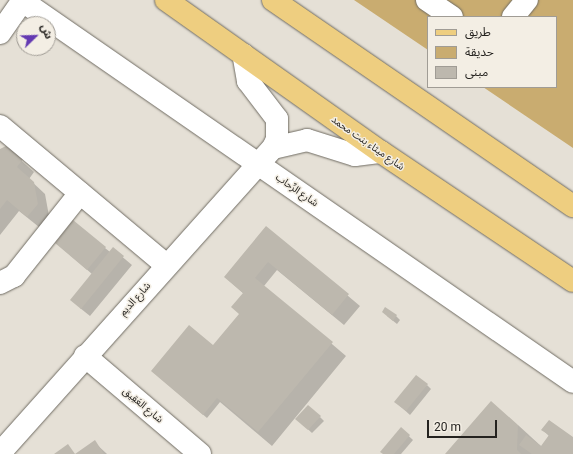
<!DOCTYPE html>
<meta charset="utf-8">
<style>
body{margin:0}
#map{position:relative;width:573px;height:454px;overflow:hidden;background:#e5e0d6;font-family:Roboto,"Noto Sans Arabic",sans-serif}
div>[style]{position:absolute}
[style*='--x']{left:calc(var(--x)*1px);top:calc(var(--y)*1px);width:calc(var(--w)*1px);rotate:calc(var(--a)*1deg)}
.green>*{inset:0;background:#c9ac70}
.shadow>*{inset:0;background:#0003}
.building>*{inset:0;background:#bdb8ae}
.roads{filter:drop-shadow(0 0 1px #706c63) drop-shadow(0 0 1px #706c63)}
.minor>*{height:22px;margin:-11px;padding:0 11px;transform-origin:11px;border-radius:11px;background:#fff}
.major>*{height:22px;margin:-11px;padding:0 11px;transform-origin:11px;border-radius:11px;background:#eece80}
span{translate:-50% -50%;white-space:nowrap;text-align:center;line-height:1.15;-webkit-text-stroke:3px #f3eee4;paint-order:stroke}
.street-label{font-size:10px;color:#24221f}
.legend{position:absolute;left:427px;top:16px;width:130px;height:72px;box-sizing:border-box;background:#f3eee4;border:1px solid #a09c95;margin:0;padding:5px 7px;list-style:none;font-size:12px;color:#24221f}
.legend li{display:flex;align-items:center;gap:8px;height:20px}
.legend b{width:20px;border:1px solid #a09c95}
.north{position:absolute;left:16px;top:16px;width:40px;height:40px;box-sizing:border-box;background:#f3eee4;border:1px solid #a09c95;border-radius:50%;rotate:67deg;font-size:11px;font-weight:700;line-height:16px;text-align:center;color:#24221f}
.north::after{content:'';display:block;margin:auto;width:14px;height:18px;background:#643ab2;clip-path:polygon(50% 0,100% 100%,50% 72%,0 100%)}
.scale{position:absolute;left:427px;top:420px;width:70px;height:18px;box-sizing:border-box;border:2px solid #24221f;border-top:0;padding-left:5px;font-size:12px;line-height:14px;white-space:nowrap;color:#24221f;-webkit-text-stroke:3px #f3eee4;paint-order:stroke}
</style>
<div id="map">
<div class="green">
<i style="clip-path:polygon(354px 0,573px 0,573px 148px,483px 87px,556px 87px,556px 17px,428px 17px,428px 50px)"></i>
</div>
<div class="shadow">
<i style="clip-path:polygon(6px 147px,34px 172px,29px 179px,45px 194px,49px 216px,39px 227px,19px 211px,0 235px,0 150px)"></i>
<i style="clip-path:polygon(266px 227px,360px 306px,344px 325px,277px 270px,264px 286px,346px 356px,272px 446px,220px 402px,207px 418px,152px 371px,213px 347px,240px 314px,244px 294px,225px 277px)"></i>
<i style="clip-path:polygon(56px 243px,105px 248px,110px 252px,113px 249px,132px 265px,90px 316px,80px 308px,92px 274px)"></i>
<i style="clip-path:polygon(387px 316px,396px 316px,400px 320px,397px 324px)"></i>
<i style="clip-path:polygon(427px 385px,431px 389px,410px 415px,400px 406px)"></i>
<i style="clip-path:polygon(320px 417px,324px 421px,312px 433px,301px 423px)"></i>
<i style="clip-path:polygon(518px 425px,542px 447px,549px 436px,543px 430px,573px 439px,573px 454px,447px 454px)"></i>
<i style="clip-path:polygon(401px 429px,413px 440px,401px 454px,384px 454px)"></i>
<i style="clip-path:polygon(94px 442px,107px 454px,77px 454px)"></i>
</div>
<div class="building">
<i style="clip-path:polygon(6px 146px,23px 159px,17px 167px,34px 182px,38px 204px,27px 217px,7px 200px,0 209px,0 149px)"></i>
<i style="clip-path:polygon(73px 220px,106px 247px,87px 270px,55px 243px)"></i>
<i style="clip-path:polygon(266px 226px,349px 294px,332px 315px,268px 262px,255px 278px,333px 342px,258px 432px,217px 398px,203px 415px,151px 371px,189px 325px,213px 345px,239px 314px,231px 307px,243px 293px,224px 277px)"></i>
<i style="clip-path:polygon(113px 247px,124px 256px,81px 309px,70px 300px)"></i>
<i style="clip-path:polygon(385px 307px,397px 315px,393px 321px,382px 312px)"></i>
<i style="clip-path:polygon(416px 375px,428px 384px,406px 411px,394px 402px)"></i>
<i style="clip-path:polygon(491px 401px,518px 425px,517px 450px,521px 454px,445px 454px)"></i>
<i style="clip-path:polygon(308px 405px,321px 416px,308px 430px,295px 419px)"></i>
<i style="clip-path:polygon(549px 420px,573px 437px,573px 454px,532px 454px,519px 445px,526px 435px,541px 446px,549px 435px,541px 430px)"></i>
<i style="clip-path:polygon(401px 427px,410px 435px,394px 454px,383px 454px,380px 452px)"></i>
<i style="clip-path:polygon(95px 440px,104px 454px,75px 454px)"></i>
<i style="clip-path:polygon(68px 444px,75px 454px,54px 454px)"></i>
</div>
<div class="roads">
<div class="minor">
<i style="--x:21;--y:0;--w:671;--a:34.68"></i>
<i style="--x:427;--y:0;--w:30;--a:34"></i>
<i style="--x:513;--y:17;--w:22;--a:-51"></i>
<i style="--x:0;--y:33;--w:39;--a:-55"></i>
<i style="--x:0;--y:126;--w:217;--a:39.9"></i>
<i style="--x:273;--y:148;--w:35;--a:-13"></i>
<i style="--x:307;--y:140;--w:50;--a:17.4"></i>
<i style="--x:355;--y:155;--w:26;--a:-7"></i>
<i style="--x:0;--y:283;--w:16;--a:-27"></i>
<i style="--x:14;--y:276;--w:106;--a:-51.5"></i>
<i style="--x:85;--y:356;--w:151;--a:40.4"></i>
<i style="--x:0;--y:453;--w:409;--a:-48.2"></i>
<i style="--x:273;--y:148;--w:10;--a:-66"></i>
<i style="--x:277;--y:139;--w:20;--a:-90"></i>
<i style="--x:277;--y:119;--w:48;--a:-127.3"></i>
<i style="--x:248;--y:81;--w:27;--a:-100"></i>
</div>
<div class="major">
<i style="--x:166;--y:0;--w:263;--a:35.3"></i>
<i style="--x:381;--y:152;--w:231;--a:33.9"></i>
<i style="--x:273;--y:0;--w:364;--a:34.5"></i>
</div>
</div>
<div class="street-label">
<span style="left:368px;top:143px;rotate:35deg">شارع ميثاء بنت محمد</span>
<span style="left:297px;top:190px;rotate:35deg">شارع الرِّحاب</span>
<span style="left:135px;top:299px;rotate:-48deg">شارع الديم</span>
<span style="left:143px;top:405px;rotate:40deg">شارع العَقِيق</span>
</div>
<ul class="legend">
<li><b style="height:5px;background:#eece80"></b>طريق</li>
<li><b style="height:11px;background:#c9ac70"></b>حديقة</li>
<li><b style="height:11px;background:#bdb8ae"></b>مبنى</li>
</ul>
<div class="north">ش</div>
<div class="scale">20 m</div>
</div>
